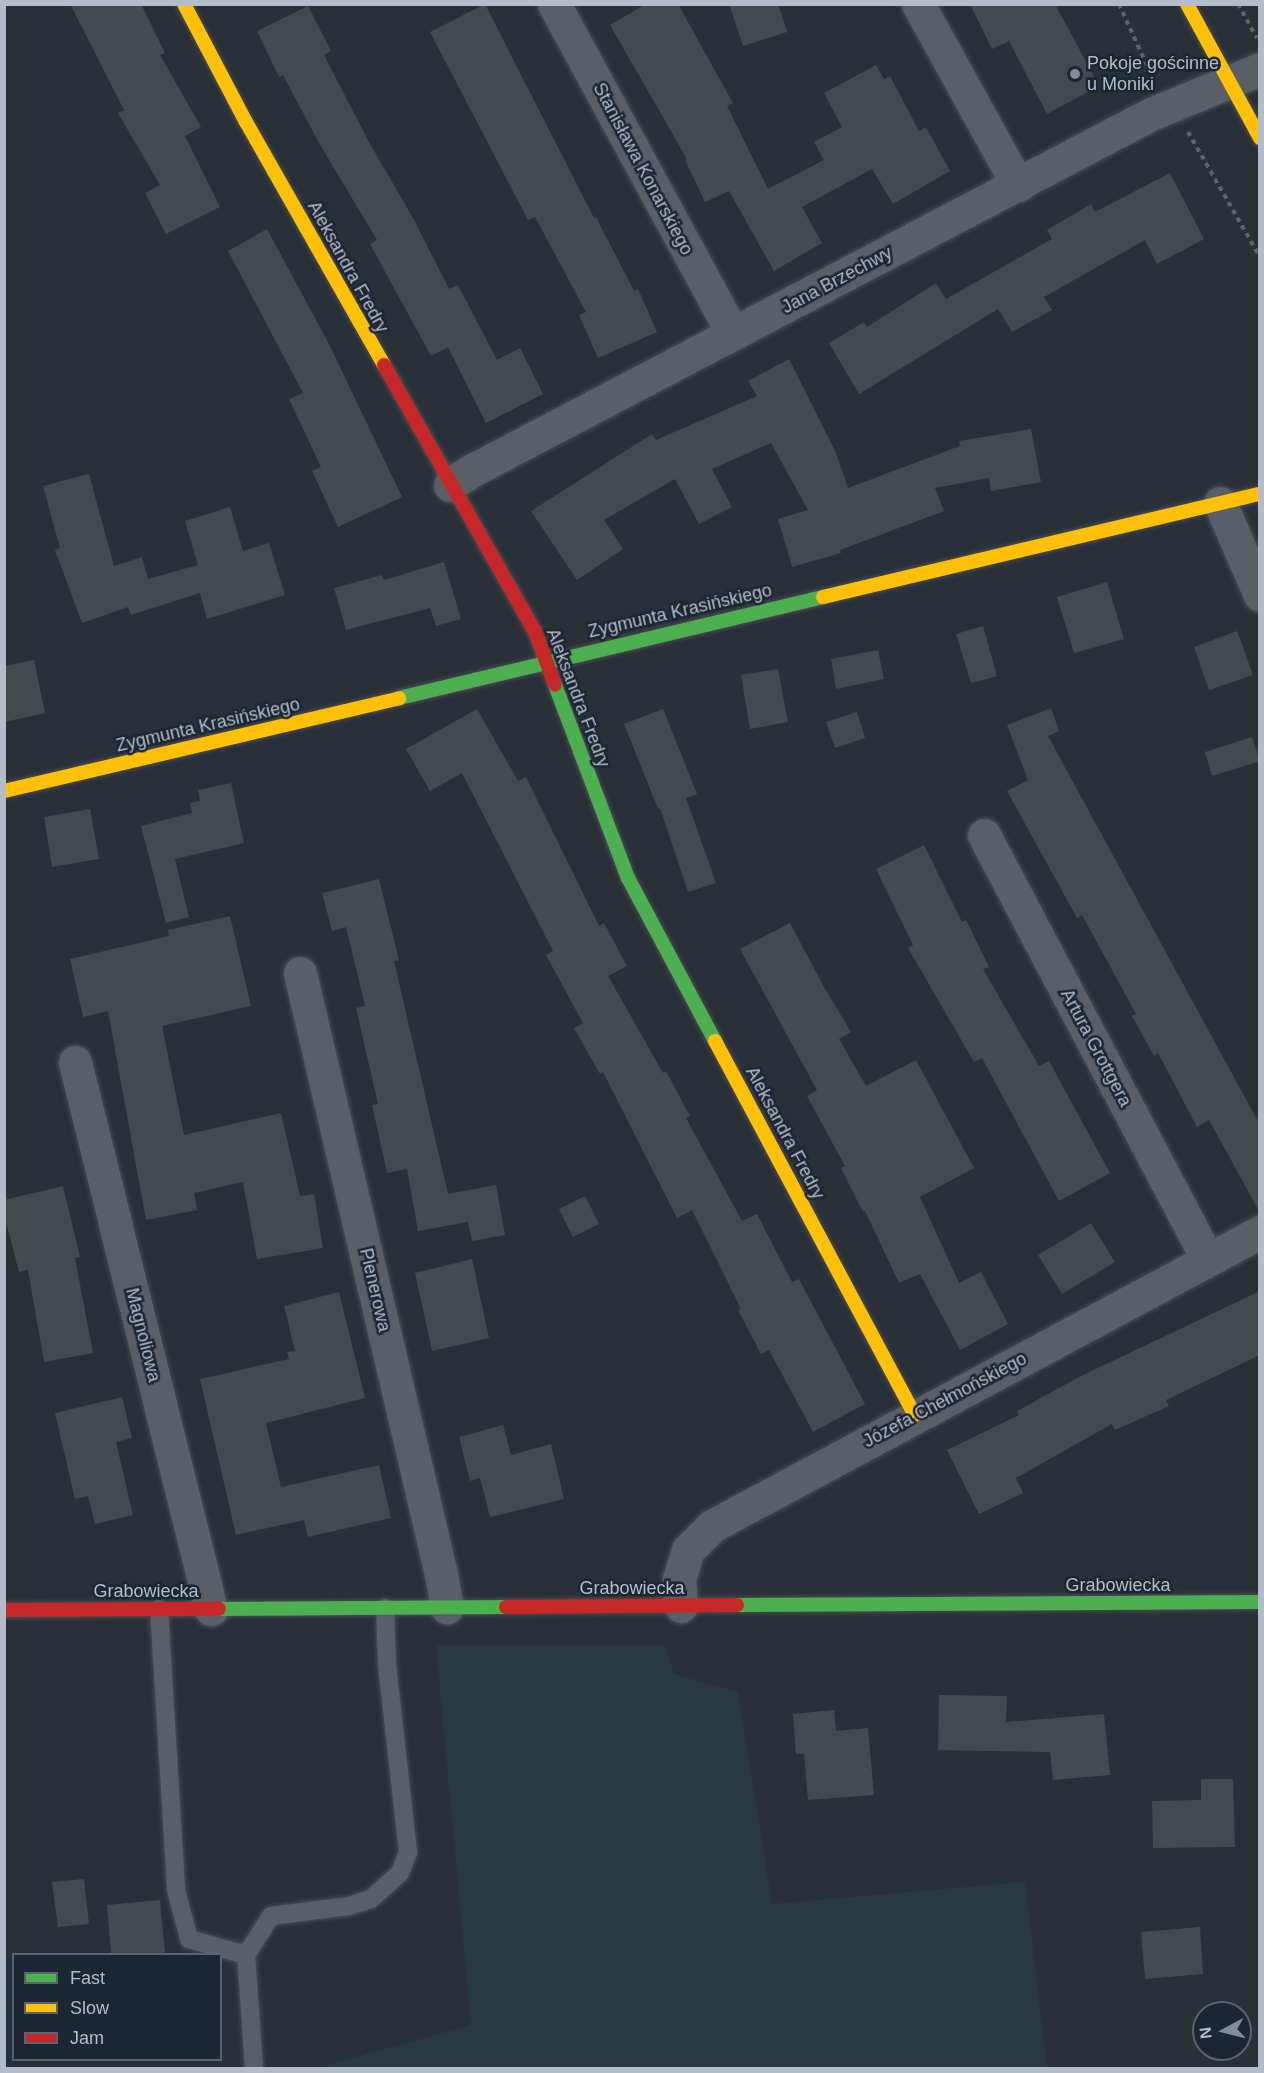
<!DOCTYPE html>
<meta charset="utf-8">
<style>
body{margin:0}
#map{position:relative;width:1264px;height:2073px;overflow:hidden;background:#2a3038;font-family:Arial,sans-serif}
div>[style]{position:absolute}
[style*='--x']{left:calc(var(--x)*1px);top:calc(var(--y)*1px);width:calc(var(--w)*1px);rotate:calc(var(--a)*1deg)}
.green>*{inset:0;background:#273a3e}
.building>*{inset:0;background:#444950}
.path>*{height:4px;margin-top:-2px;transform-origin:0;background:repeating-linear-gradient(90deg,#5d636a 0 4.5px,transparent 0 9px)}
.roads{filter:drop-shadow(0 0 2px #484c53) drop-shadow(0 0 2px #484c53)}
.lane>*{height:18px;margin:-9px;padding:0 9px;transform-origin:9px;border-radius:9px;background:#5a5e66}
.street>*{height:33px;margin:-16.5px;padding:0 16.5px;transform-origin:16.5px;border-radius:16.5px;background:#5a5e66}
.fast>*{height:14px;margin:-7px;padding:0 7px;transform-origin:7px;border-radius:7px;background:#4caf50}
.slow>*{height:14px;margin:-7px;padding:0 7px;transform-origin:7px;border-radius:7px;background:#ffc107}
.jam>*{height:14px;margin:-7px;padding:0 7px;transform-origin:7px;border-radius:7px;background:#c62828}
.dots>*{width:16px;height:16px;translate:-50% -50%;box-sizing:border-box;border:3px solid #1d2633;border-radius:50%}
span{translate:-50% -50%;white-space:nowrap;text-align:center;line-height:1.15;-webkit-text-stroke:5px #1d2633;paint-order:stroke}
.poi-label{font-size:18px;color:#b4bcc9}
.left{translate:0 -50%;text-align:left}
.street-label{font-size:18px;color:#b4bcc9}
.frame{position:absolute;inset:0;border:6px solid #b4bcc9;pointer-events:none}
.legend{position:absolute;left:12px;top:1953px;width:210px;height:108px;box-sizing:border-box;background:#1d2633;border:2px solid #59626f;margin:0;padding:8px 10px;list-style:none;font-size:18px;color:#b4bcc9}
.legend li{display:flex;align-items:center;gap:12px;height:30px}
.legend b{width:30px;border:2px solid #59626f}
.north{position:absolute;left:1192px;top:2001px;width:60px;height:60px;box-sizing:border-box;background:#1d2633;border:2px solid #59626f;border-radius:50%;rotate:263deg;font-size:16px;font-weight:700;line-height:24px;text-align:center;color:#b4bcc9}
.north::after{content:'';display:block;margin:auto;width:21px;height:27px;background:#848b96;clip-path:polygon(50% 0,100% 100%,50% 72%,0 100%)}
</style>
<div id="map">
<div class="green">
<i style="clip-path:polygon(436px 1646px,664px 1646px,674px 1674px,738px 1692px,772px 1904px,1025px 1882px,1047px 2068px,328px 2068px,328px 2065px,471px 2025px)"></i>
</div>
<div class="building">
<i style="clip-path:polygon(70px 4px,141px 4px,165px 53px,160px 55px,201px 127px,185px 136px,220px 207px,166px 234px,145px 193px,160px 185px,118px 113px,124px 110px)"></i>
<i style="clip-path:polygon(485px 4px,594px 218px,596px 217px,634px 291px,638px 289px,657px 332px,598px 358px,579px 315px,586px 312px,535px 217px,528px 220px,430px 32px)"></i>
<i style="clip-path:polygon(646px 4px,678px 4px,733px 103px,727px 106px,768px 189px,824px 160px,814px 142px,842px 127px,824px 93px,876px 65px,884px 79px,890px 76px,919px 131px,926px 127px,950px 171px,893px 204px,872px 169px,802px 207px,822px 243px,774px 271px,729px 191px,705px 202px,685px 160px,687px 159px,610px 25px)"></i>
<i style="clip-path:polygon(729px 4px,778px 4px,787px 32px,743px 46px)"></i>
<i style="clip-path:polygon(970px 4px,1055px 4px,1099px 86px,1047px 114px,1009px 41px,992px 49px)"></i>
<i style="clip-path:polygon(308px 6px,331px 51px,324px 55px,370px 144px,413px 218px,449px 289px,458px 285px,497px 360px,520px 348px,543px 394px,486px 423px,448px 347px,431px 356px,370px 244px,377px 240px,319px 143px,283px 75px,279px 77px,257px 31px)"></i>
<i style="clip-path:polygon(1170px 173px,1204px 239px,1157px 264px,1145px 240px,1044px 297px,1052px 310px,1012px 332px,998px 309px,859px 394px,829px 343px,864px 322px,867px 327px,936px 283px,946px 299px,1052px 239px,1047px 230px,1091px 204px,1095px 212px)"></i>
<i style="clip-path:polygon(267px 229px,329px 344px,402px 497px,338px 527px,312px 471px,321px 467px,289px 399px,303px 393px,228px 251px)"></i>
<i style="clip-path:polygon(789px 359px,836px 453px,848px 488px,960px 446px,959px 441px,1031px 429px,1041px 482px,991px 491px,989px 478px,935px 488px,944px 511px,840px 550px,841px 553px,792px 567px,778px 519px,808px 510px,771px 443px,712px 469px,732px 507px,699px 524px,675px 479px,604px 520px,623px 549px,577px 580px,531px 511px,652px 434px,656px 440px,757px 396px,748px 381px)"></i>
<i style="clip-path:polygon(89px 474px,114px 566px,142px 557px,148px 579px,198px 565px,185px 521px,230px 507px,243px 551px,269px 543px,285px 595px,207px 619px,200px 593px,131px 615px,128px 607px,82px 623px,55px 550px,60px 548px,43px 486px)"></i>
<i style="clip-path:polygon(444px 562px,461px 619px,436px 626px,430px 608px,346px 630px,334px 588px,382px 575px,384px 580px)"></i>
<i style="clip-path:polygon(1107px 582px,1124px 639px,1074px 653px,1057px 597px)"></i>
<i style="clip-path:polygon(983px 626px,997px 676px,971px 683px,956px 634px)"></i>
<i style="clip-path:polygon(1237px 631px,1253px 675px,1209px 690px,1194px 647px)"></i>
<i style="clip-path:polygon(878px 650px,884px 679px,836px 689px,831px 659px)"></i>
<i style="clip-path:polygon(34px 660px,45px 713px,4px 722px,4px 666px)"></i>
<i style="clip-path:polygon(778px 669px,788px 722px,750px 729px,741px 675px)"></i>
<i style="clip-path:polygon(1051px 708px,1059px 731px,1048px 736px,1260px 1125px,1260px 1213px,1209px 1120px,1197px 1127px,1158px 1053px,1154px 1056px,1132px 1016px,1136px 1014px,1082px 915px,1077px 918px,1007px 791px,1028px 780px,1007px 725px)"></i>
<i style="clip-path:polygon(477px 709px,518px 781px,526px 777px,599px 926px,604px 923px,627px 966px,608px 976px,663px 1073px,666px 1071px,690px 1116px,686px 1118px,742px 1221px,757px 1214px,792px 1282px,799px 1279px,865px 1404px,813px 1432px,769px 1350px,761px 1354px,738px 1310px,741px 1309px,692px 1210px,677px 1218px,603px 1072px,600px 1074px,574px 1028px,583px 1023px,546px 955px,553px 951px,462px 773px,430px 791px,406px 749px)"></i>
<i style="clip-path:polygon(663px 709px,697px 794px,686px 798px,716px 883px,688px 892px,660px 808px,658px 809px,624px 724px)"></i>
<i style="clip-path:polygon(857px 712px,865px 738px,835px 748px,826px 722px)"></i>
<i style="clip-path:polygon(1252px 737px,1260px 761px,1212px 776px,1205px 752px)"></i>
<i style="clip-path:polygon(231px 783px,244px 843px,175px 859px,189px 917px,166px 923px,141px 826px,192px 813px,190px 803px,200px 801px,198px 790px)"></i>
<i style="clip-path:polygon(90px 809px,99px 859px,52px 867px,44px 817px)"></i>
<i style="clip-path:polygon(924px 845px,962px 922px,966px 920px,989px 967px,983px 969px,1039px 1066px,1049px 1061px,1110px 1173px,1059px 1201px,982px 1058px,974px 1062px,908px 948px,913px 945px,876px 869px)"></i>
<i style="clip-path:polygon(379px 879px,399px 960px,394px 961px,448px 1194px,496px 1185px,505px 1235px,472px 1241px,468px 1222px,418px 1231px,407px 1169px,387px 1173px,372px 1105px,378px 1104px,356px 1008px,365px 1006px,346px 927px,332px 931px,322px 893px)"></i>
<i style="clip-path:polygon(230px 916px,251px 1006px,162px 1026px,184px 1135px,281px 1113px,300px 1196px,314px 1194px,323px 1248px,257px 1259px,243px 1182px,194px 1193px,197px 1210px,146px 1220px,108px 1011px,83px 1017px,70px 959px,169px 936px,168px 930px)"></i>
<i style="clip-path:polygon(790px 923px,824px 987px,851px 1032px,839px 1039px,866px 1086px,916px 1060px,974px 1168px,920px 1197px,959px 1283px,981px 1272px,1008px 1324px,960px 1350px,920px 1274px,899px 1283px,865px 1211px,863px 1212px,841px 1168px,845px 1166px,807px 1096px,817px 1090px,740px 949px)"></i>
<i style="clip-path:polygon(63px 1186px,80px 1257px,75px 1258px,93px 1353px,44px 1362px,28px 1270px,19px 1272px,4px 1214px,4px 1200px)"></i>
<i style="clip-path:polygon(585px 1196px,599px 1224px,573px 1237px,559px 1209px)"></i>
<i style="clip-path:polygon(1091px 1223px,1115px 1262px,1062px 1294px,1038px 1255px)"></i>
<i style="clip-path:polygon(472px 1259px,489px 1338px,432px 1351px,415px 1273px)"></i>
<i style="clip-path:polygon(1260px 1291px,1260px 1355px,1166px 1400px,1169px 1406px,1115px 1430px,1112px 1424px,1016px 1478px,1023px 1493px,979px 1514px,947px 1450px,1019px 1415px,1017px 1411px,1081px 1376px)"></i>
<i style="clip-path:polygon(339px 1292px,365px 1398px,266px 1423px,281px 1487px,379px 1465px,391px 1518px,308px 1537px,304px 1520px,236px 1535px,200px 1379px,289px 1359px,287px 1352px,295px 1351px,284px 1306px)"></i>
<i style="clip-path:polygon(122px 1397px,132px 1438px,116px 1442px,133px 1515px,95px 1524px,88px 1496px,75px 1499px,55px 1413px)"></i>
<i style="clip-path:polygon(503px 1425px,511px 1455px,551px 1444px,564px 1499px,490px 1517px,480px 1478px,470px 1481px,459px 1437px)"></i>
<i style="clip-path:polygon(939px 1695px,1007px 1696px,1006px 1722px,1104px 1714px,1110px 1775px,1053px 1780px,1050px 1752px,938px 1750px)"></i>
<i style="clip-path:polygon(834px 1710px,836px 1731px,868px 1728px,874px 1795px,808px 1800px,804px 1754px,796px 1754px,793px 1714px)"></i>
<i style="clip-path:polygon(1201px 1779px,1233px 1779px,1235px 1847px,1153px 1848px,1152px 1801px,1201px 1800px)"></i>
<i style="clip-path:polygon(84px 1879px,89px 1924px,58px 1927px,52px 1882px)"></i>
<i style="clip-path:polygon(160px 1900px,165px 1954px,111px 1954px,107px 1905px)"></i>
<i style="clip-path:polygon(1200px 1927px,1203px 1974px,1145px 1979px,1141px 1932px)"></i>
</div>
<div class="path">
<i style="--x:1119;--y:4;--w:82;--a:65.6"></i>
<i style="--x:1238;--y:4;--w:39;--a:61"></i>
<i style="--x:1188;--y:132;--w:144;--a:60.1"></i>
</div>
<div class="roads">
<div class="lane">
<i style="--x:159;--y:1609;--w:282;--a:86.5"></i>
<i style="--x:176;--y:1890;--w:51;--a:75.1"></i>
<i style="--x:189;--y:1939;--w:59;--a:15.7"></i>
<i style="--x:254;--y:2068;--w:113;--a:-94"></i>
<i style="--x:246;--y:1955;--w:46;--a:-57.3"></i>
<i style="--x:271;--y:1916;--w:79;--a:-7.3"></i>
<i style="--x:349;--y:1906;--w:23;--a:-18"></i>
<i style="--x:371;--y:1899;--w:39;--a:-42"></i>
<i style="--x:400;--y:1873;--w:22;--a:-69"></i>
<i style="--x:408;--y:1852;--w:189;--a:-96.4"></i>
<i style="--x:387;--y:1664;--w:56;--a:-92"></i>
</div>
<div class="street">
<i style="--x:554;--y:4;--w:375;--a:61.5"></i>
<i style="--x:918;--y:4;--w:207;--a:61.1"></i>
<i style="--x:450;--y:485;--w:25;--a:-34"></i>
<i style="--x:471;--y:471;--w:768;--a:-27.7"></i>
<i style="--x:1151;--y:114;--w:118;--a:-22.4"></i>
<i style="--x:1220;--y:503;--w:100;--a:66.5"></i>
<i style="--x:984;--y:835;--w:480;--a:62.2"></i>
<i style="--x:300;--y:973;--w:617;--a:76.8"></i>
<i style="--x:441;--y:1574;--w:34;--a:80"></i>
<i style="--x:75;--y:1062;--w:564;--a:76.04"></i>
<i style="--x:681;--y:1606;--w:27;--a:-94"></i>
<i style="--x:679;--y:1579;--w:30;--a:-73"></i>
<i style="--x:688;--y:1550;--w:34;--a:-45"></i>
<i style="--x:712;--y:1526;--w:622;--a:-28.21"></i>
</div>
<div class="fast">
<i style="--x:555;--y:685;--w:206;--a:69.3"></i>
<i style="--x:628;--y:878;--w:185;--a:61.9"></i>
<i style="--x:399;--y:698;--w:436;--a:-13.4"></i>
<i style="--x:737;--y:1605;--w:523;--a:-0.33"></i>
<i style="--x:219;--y:1609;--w:287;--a:-0.4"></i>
</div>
<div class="slow">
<i style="--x:184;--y:4;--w:133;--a:62.3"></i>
<i style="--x:246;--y:122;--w:279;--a:60.4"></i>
<i style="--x:1187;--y:4;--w:153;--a:61.4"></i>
<i style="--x:823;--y:597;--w:449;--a:-13.3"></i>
<i style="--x:4;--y:791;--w:406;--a:-13.2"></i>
<i style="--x:715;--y:1041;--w:424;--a:61.9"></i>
</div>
<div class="jam">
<i style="--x:384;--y:365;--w:309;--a:60.5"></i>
<i style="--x:536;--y:634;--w:54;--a:69.6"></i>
<i style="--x:506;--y:1607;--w:231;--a:-0.5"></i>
<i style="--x:4;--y:1610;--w:215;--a:-0.3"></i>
</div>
</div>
<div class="dots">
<i style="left:1075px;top:74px;background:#848b96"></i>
</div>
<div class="poi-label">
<span class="left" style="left:1087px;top:74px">Pokoje gościnne<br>u Moniki</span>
</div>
<div class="street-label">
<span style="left:643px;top:169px;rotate:62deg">Stanisława Konarskiego</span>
<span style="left:348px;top:267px;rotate:61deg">Aleksandra Fredry</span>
<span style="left:837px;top:280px;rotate:-28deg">Jana Brzechwy</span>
<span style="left:680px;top:611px;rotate:-13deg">Zygmunta Krasińskiego</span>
<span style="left:578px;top:698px;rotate:69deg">Aleksandra Fredry</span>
<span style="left:208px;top:725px;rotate:-13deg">Zygmunta Krasińskiego</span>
<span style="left:1096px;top:1048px;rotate:62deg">Artura Grottgera</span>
<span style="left:785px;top:1133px;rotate:62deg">Aleksandra Fredry</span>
<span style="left:375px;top:1290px;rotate:77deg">Plenerowa</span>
<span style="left:143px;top:1335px;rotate:76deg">Magnoliowa</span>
<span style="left:945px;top:1400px;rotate:-28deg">Józefa Chełmońskiego</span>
<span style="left:1118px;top:1585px">Grabowiecka</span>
<span style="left:632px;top:1588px">Grabowiecka</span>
<span style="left:146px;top:1591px">Grabowiecka</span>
</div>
<div class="frame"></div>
<ul class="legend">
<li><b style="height:8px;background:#4caf50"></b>Fast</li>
<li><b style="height:8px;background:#ffc107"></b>Slow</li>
<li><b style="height:8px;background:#c62828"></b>Jam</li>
</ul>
<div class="north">N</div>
</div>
